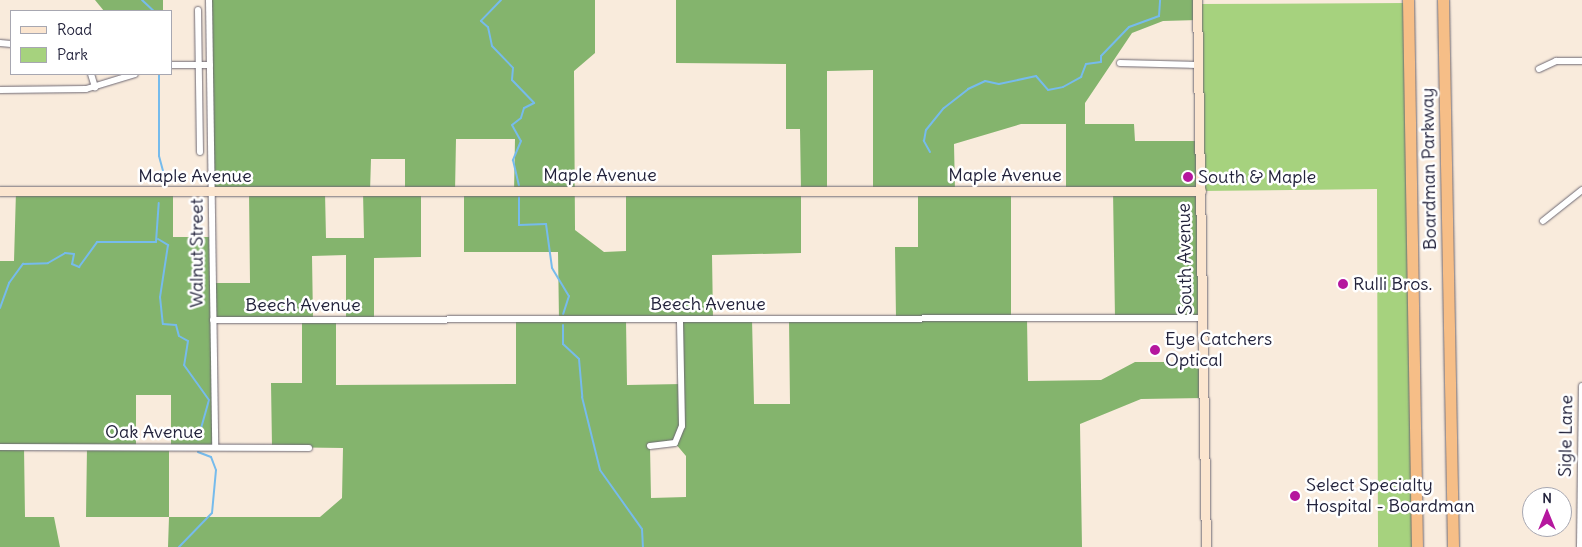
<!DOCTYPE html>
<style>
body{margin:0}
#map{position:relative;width:1582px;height:547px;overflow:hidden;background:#f9ebdc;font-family:Delius,sans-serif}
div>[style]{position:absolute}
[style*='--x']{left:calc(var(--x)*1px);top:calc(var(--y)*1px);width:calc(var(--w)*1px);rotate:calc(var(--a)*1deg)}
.green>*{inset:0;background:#a6d27e}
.forest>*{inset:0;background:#84b46d}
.stream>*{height:2px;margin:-1px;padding:0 1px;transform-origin:1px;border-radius:1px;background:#76bbec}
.roads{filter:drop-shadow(0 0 1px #6d6873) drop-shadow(0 0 1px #6d6873)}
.street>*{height:6px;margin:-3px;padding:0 3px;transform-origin:3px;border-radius:3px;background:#fff}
.secondary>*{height:9px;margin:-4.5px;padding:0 4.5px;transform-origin:4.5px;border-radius:4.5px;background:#fbe5cf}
.highway>*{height:11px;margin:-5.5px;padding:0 5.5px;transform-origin:5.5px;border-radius:5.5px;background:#f6be87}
.dots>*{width:14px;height:14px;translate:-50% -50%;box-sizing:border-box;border:2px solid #fff;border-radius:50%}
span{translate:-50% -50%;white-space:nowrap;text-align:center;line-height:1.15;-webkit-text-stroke:5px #fff;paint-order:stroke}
.street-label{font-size:18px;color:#22223b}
.poi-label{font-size:18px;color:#22223b}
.left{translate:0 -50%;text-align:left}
.legend{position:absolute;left:10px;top:10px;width:162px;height:65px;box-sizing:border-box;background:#fff;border:1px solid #a7a7b1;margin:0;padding:6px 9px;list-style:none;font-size:15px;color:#22223b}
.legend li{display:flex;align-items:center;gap:10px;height:25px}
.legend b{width:25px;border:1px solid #a7a7b1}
.north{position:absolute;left:1522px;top:487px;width:50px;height:50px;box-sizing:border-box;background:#fff;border:1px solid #a7a7b1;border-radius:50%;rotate:0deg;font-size:14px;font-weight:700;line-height:20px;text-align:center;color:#22223b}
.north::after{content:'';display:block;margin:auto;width:18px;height:22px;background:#b5179e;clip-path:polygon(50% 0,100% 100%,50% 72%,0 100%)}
</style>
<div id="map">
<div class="green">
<i style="clip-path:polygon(1408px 3px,1417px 547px,1378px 547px,1377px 189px,1201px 191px,1197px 4px)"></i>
</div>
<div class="forest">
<i style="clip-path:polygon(95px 0,163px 0,163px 11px,104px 11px)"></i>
<i style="clip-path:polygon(evenodd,209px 0,595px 0,595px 53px,574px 71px,575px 230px,604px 252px,626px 251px,626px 192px,801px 191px,800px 129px,786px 129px,786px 64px,676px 63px,676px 0,1197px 0,1198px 20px,1163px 21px,1132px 33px,1085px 103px,1085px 124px,1134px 124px,1135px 141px,1200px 141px,1203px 318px,1115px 318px,1113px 191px,1066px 191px,1066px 124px,1021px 124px,954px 144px,955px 191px,1011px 191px,1011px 318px,1027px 318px,1028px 381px,1101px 380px,1135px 362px,1203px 362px,1204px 398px,1141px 399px,1080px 424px,1082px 547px,168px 547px,169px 517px,86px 517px,87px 447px,24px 447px,25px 517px,54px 517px,60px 547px,0 547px,0 261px,14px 261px,16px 191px,173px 192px,173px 237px,212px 237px,213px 283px,250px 283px,249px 192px,212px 192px,209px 0,873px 70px,873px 191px,918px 192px,918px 247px,895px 247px,896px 319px,789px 319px,790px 404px,754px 404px,752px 319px,713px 319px,712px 255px,801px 253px,801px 192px,827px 191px,827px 71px,873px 70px,209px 0,456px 139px,515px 139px,514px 192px,464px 192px,464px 252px,558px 252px,559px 320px,516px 320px,516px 384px,336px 385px,336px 320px,313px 320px,312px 256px,346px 255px,346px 320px,374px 320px,374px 258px,421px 257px,421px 192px,455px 192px,456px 139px,209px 0,371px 159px,405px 159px,405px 192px,370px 192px,371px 159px,209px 0,325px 192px,363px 192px,364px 238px,326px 238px,325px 192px,209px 0,213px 320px,302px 321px,302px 383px,271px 383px,272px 447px,343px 448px,342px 498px,320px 517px,169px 517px,169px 447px,136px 447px,136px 395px,171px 395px,171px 447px,215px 447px,213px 320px,209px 0,626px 320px,680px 320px,682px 384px,627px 385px,626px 320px,209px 0,675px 443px,686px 456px,686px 497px,651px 498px,650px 446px,675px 443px)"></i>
</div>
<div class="stream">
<i style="--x:142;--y:0;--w:16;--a:43"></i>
<i style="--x:501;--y:0;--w:29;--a:134"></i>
<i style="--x:481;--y:21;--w:9;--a:41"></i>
<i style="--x:488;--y:27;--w:19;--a:78"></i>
<i style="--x:492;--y:46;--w:30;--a:46"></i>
<i style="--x:513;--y:68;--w:12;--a:95"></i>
<i style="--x:512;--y:80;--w:32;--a:46"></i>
<i style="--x:534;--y:103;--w:11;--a:153"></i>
<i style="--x:524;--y:108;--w:10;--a:107"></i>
<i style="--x:521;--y:118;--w:11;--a:142"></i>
<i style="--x:512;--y:125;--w:18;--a:61"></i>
<i style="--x:521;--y:141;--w:21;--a:113"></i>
<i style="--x:513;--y:160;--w:26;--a:77"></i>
<i style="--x:159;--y:75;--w:81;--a:90"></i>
<i style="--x:159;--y:156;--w:27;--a:75"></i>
<i style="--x:930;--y:152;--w:13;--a:-119"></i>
<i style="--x:924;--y:141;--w:11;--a:-80"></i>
<i style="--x:926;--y:130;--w:28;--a:-51"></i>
<i style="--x:944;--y:108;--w:31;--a:-38"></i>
<i style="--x:968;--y:89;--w:19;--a:-25"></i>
<i style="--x:985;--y:81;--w:14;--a:12"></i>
<i style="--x:999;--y:84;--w:38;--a:-12"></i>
<i style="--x:1036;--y:76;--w:18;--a:49"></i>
<i style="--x:1048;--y:90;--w:15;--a:-11"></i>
<i style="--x:1063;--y:87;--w:21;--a:-29"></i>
<i style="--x:1081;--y:77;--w:14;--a:-69"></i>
<i style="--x:1086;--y:64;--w:15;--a:-8"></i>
<i style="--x:1101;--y:62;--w:6;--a:-90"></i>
<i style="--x:1101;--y:56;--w:40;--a:-46"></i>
<i style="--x:1129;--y:27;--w:32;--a:-20"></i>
<i style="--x:1159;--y:16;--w:16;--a:-86"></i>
<i style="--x:519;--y:197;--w:28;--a:90"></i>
<i style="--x:519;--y:225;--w:27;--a:-2"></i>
<i style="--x:546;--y:224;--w:44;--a:82.2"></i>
<i style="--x:552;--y:268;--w:33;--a:59"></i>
<i style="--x:569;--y:296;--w:19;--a:108"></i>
<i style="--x:158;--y:239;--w:12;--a:31"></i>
<i style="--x:168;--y:245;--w:53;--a:98.7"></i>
<i style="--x:160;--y:297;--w:27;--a:84"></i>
<i style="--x:163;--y:324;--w:13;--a:4"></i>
<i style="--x:176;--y:325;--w:11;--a:75"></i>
<i style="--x:179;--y:336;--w:10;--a:29"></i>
<i style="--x:188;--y:341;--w:24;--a:99"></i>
<i style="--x:184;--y:365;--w:43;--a:54.5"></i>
<i style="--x:209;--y:400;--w:41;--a:105.8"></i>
<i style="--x:0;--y:308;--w:27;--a:-70"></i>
<i style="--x:9;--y:283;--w:24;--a:-54"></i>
<i style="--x:23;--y:264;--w:25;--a:-2"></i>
<i style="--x:48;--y:263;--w:20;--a:-30"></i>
<i style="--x:65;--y:253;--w:9;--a:6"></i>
<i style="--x:74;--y:254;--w:10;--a:101"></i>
<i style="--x:72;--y:264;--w:8;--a:23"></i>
<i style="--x:79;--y:267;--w:31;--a:-54"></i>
<i style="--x:97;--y:242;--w:59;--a:0"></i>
<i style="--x:156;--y:242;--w:39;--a:-86"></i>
<i style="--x:563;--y:325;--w:19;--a:90"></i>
<i style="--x:563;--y:344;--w:22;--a:43"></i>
<i style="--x:579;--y:359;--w:38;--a:85"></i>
<i style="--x:582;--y:397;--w:75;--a:76.1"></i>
<i style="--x:600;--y:470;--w:72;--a:54.6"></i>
<i style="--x:642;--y:529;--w:18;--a:87"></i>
<i style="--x:179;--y:547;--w:47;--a:-45.9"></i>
<i style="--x:212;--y:513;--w:43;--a:-84.7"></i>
<i style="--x:216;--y:470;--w:14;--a:-111"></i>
<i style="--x:211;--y:457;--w:14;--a:-159"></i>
</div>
<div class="roads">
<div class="street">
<i style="--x:209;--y:0;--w:447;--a:89.2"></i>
<i style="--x:198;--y:10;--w:142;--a:89.2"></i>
<i style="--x:0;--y:43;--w:11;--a:5"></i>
<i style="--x:1120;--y:63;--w:78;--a:1.5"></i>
<i style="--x:171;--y:65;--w:39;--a:0"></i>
<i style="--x:1539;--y:69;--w:19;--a:-25"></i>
<i style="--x:1556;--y:61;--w:26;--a:0"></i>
<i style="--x:91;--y:74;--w:14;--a:73"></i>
<i style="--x:0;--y:90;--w:86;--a:-0.7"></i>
<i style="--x:86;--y:89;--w:51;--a:-17"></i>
<i style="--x:1543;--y:221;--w:50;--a:-38.5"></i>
<i style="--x:213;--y:320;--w:990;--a:-0.12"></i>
<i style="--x:650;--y:446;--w:25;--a:-7"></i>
<i style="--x:675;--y:443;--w:18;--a:-68"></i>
<i style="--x:682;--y:426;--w:106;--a:-91.1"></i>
<i style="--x:0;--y:447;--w:309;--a:0.2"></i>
<i style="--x:1580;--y:547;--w:161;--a:-89.3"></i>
</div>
<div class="secondary">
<i style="--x:1197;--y:0;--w:547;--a:89.06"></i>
<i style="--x:0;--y:191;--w:1201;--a:0"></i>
</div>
<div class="highway">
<i style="--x:1408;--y:0;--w:547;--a:89.06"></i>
<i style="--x:1443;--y:0;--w:547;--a:88.95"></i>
</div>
</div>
<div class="dots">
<i style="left:1188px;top:177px;background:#b5179e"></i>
<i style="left:1343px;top:284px;background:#b5179e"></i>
<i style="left:1155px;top:350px;background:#b5179e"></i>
<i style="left:1295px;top:496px;background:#b5179e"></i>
</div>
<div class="street-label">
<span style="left:1429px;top:169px;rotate:-91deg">Boardman Parkway</span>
<span style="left:600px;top:175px">Maple Avenue</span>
<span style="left:1005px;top:175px">Maple Avenue</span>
<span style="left:195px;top:176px">Maple Avenue</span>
<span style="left:197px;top:253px;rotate:-90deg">Walnut Street</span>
<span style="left:1185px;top:259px;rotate:-91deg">South Avenue</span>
<span style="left:708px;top:304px">Beech Avenue</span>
<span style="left:303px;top:305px">Beech Avenue</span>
<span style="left:154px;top:432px">Oak Avenue</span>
<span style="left:1566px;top:436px;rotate:-89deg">Sigle Lane</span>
</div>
<div class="poi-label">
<span class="left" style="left:1198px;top:177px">South &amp; Maple</span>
<span class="left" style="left:1353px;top:284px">Rulli Bros.</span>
<span class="left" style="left:1165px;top:350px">Eye Catchers<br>Optical</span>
<span class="left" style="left:1306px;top:496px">Select Specialty<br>Hospital - Boardman</span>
</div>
<ul class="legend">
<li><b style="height:6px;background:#fbe5cf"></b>Road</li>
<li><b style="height:14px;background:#a6d27e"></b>Park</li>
</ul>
<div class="north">N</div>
</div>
